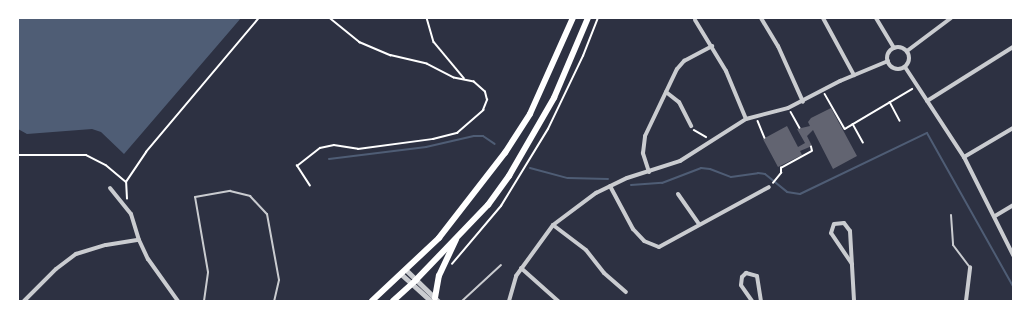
<!DOCTYPE html>
<style>
body{margin:0}
#map{position:relative;width:1031px;height:319px;overflow:hidden;background:#2d3142;font-family:"Exo 2",sans-serif}
div>[style]{position:absolute}
[style*='--x']{left:calc(var(--x)*1px);top:calc(var(--y)*1px);width:calc(var(--w)*1px);rotate:calc(var(--a)*1deg)}
.water>*{inset:0;background:#4f5d75}
.stream>*{height:2px;margin:-1px;padding:0 1px;transform-origin:1px;border-radius:1px;background:#4f5d75}
.building>*{inset:0;background:#626471}
.path>*{height:1.5px;margin:-0.75px;padding:0 0.75px;transform-origin:0.75px;border-radius:0.75px;background:#fff}
.service>*{height:2px;margin:-1px;padding:0 1px;transform-origin:1px;border-radius:1px;background:#caccd0}
.minor>*{height:4px;margin:-2px;padding:0 2px;transform-origin:2px;border-radius:2px;background:#caccd0}
.minor>.ring{margin:-2px;padding:0;box-sizing:content-box;background:none;border:4px solid #caccd0;border-radius:50%}
.tertiary>*{height:5px;margin:-2.5px;padding:0 2.5px;transform-origin:2.5px;border-radius:2.5px;background:#caccd0}
.secondary>*{height:5.5px;margin:-2.75px;padding:0 2.75px;transform-origin:2.75px;border-radius:2.75px;background:#fff}
span{translate:-50% -50%;white-space:nowrap;text-align:center;line-height:1.15;-webkit-text-stroke:3px #fff;paint-order:stroke}
.frame{position:absolute;inset:0;border:19px solid #fff;pointer-events:none}
</style>
<div id="map">
<div class="water">
<i style="clip-path:polygon(18px 18px,241px 18px,124px 154px,101px 132px,92px 129px,27px 134px,18px 129px)"></i>
</div>
<div class="stream">
<i style="--x:329;--y:159;--w:98;--a:-7.1"></i>
<i style="--x:426;--y:147;--w:49;--a:-12.9"></i>
<i style="--x:474;--y:136;--w:9;--a:0"></i>
<i style="--x:483;--y:136;--w:14;--a:34"></i>
<i style="--x:530;--y:168;--w:39;--a:15"></i>
<i style="--x:568;--y:178;--w:40;--a:1.4"></i>
<i style="--x:631;--y:185;--w:31;--a:-4"></i>
<i style="--x:662;--y:183;--w:42;--a:-21"></i>
<i style="--x:701;--y:168;--w:9;--a:6"></i>
<i style="--x:710;--y:169;--w:22;--a:21"></i>
<i style="--x:731;--y:177;--w:27;--a:-8"></i>
<i style="--x:758;--y:173;--w:7;--a:8"></i>
<i style="--x:765;--y:174;--w:28;--a:39"></i>
<i style="--x:787;--y:192;--w:13;--a:9"></i>
<i style="--x:800;--y:194;--w:141;--a:-25.7"></i>
<i style="--x:927;--y:133;--w:176;--a:60.7"></i>
</div>
<div class="building">
<i style="clip-path:polygon(831px 108px,857px 156px,833px 169px,813px 130px,807px 136px,812px 146px,800px 151px,802px 155px,778px 167px,763px 139px,787px 126px,798px 147px,805px 143px,797px 129px,810px 126px,808px 122px,811px 118px)"></i>
</div>
<div class="path">
<i style="--x:427;--y:18;--w:25;--a:74"></i>
<i style="--x:434;--y:42;--w:47;--a:50.2"></i>
<i style="--x:825;--y:94;--w:40;--a:60.3"></i>
<i style="--x:845;--y:129;--w:78;--a:-30.8"></i>
<i style="--x:890;--y:102;--w:21;--a:62"></i>
<i style="--x:791;--y:112;--w:18;--a:61"></i>
<i style="--x:758;--y:121;--w:18;--a:68"></i>
<i style="--x:853;--y:124;--w:21;--a:61"></i>
<i style="--x:694;--y:130;--w:14;--a:30"></i>
<i style="--x:18;--y:155;--w:68;--a:0"></i>
<i style="--x:86;--y:155;--w:22;--a:27"></i>
<i style="--x:106;--y:165;--w:26;--a:40"></i>
<i style="--x:773;--y:183;--w:13;--a:-51"></i>
<i style="--x:781;--y:173;--w:5;--a:-90"></i>
<i style="--x:781;--y:168;--w:35;--a:-29"></i>
<i style="--x:812;--y:151;--w:4;--a:-104"></i>
<i style="--x:310;--y:186;--w:24;--a:-123"></i>
<i style="--x:297;--y:166;--w:29;--a:-38"></i>
<i style="--x:320;--y:148;--w:14;--a:-12"></i>
<i style="--x:334;--y:145;--w:24;--a:9"></i>
<i style="--x:358;--y:149;--w:76;--a:-7.6"></i>
<i style="--x:433;--y:139;--w:25;--a:-14"></i>
<i style="--x:457;--y:133;--w:35;--a:-41"></i>
<i style="--x:483;--y:110;--w:11;--a:-68"></i>
<i style="--x:487;--y:100;--w:8;--a:-104"></i>
<i style="--x:485;--y:92;--w:15;--a:-138"></i>
<i style="--x:474;--y:82;--w:20;--a:-169"></i>
<i style="--x:454;--y:78;--w:30;--a:-153"></i>
<i style="--x:427;--y:64;--w:37;--a:-167"></i>
<i style="--x:391;--y:56;--w:34;--a:-157"></i>
<i style="--x:360;--y:43;--w:40;--a:-141"></i>
<i style="--x:127;--y:199;--w:17;--a:-93"></i>
<i style="--x:126;--y:182;--w:36;--a:-56"></i>
<i style="--x:146;--y:152;--w:175;--a:-49.9"></i>
<i style="--x:452;--y:264;--w:76;--a:-49.8"></i>
<i style="--x:501;--y:206;--w:90;--a:-58.6"></i>
<i style="--x:548;--y:129;--w:81;--a:-64.4"></i>
<i style="--x:583;--y:56;--w:41;--a:-68.5"></i>
</div>
<div class="service">
<i style="--x:951;--y:215;--w:30;--a:86"></i>
<i style="--x:953;--y:245;--w:26;--a:53"></i>
<i style="--x:204;--y:301;--w:29;--a:-82"></i>
<i style="--x:208;--y:272;--w:76;--a:-99.8"></i>
<i style="--x:195;--y:197;--w:36;--a:-10"></i>
<i style="--x:230;--y:191;--w:21;--a:14"></i>
<i style="--x:250;--y:196;--w:25;--a:47"></i>
<i style="--x:267;--y:214;--w:67;--a:79.7"></i>
<i style="--x:279;--y:280;--w:22;--a:103"></i>
<i style="--x:462;--y:301;--w:53;--a:-42.7"></i>
</div>
<div class="minor">
<i style="--x:761;--y:18;--w:33;--a:59"></i>
<i style="--x:778;--y:46;--w:61;--a:65.9"></i>
<i style="--x:823;--y:18;--w:65;--a:61.5"></i>
<i style="--x:876;--y:18;--w:35;--a:59"></i>
<i style="--x:695;--y:20;--w:60;--a:58.7"></i>
<i style="--x:726;--y:71;--w:52;--a:67.4"></i>
<i class="ring" style="left:887px;top:47px;width:18px;height:18px"></i>
<i style="--x:907;--y:51;--w:55;--a:-36.9"></i>
<i style="--x:905;--y:67;--w:108;--a:56.8"></i>
<i style="--x:964;--y:157;--w:110;--a:63.4"></i>
<i style="--x:666;--y:92;--w:16;--a:38"></i>
<i style="--x:679;--y:102;--w:27;--a:63"></i>
<i style="--x:927;--y:101;--w:102;--a:-32.1"></i>
<i style="--x:964;--y:157;--w:57;--a:-30.6"></i>
<i style="--x:649;--y:172;--w:20;--a:-108"></i>
<i style="--x:643;--y:153;--w:17;--a:-83"></i>
<i style="--x:645;--y:136;--w:74;--a:-64.5"></i>
<i style="--x:677;--y:69;--w:11;--a:-49"></i>
<i style="--x:684;--y:61;--w:32;--a:-28"></i>
<i style="--x:610;--y:186;--w:49;--a:61.9"></i>
<i style="--x:633;--y:229;--w:16;--a:47"></i>
<i style="--x:644;--y:241;--w:16;--a:22"></i>
<i style="--x:659;--y:247;--w:125;--a:-28.6"></i>
<i style="--x:110;--y:188;--w:33;--a:51"></i>
<i style="--x:131;--y:214;--w:27;--a:73"></i>
<i style="--x:678;--y:194;--w:37;--a:55"></i>
<i style="--x:995;--y:216;--w:21;--a:-31"></i>
<i style="--x:553;--y:225;--w:41;--a:37.1"></i>
<i style="--x:586;--y:250;--w:29;--a:52"></i>
<i style="--x:604;--y:273;--w:29;--a:41"></i>
<i style="--x:852;--y:264;--w:37;--a:-124"></i>
<i style="--x:831;--y:233;--w:9;--a:-72"></i>
<i style="--x:834;--y:224;--w:10;--a:-6"></i>
<i style="--x:844;--y:223;--w:10;--a:53"></i>
<i style="--x:850;--y:231;--w:70;--a:86.7"></i>
<i style="--x:521;--y:268;--w:50;--a:41.7"></i>
<i style="--x:24;--y:301;--w:45;--a:-45"></i>
<i style="--x:56;--y:269;--w:25;--a:-37"></i>
<i style="--x:76;--y:254;--w:31;--a:-17"></i>
<i style="--x:106;--y:245;--w:33;--a:-9"></i>
<i style="--x:139;--y:240;--w:21;--a:65"></i>
<i style="--x:148;--y:259;--w:52;--a:54.5"></i>
<i style="--x:509;--y:301;--w:26;--a:-74"></i>
<i style="--x:516;--y:276;--w:63;--a:-54"></i>
<i style="--x:553;--y:225;--w:54;--a:-36.7"></i>
<i style="--x:596;--y:193;--w:34;--a:-26"></i>
<i style="--x:627;--y:178;--w:56;--a:-17.8"></i>
<i style="--x:680;--y:161;--w:78;--a:-32.5"></i>
<i style="--x:746;--y:119;--w:43;--a:-14.7"></i>
<i style="--x:788;--y:108;--w:59;--a:-27.4"></i>
<i style="--x:840;--y:81;--w:52;--a:-22.6"></i>
<i style="--x:752;--y:301;--w:19;--a:-125"></i>
<i style="--x:741;--y:285;--w:8;--a:-83"></i>
<i style="--x:742;--y:277;--w:6;--a:-45"></i>
<i style="--x:746;--y:273;--w:11;--a:15"></i>
<i style="--x:757;--y:276;--w:25;--a:81"></i>
<i style="--x:966;--y:301;--w:34;--a:-83"></i>
</div>
<div class="tertiary">
<i style="--x:407;--y:271;--w:43;--a:44.1"></i>
<i style="--x:402;--y:275;--w:39;--a:42"></i>
</div>
<div class="secondary">
<i style="--x:435;--y:298;--w:22;--a:-80"></i>
<i style="--x:439;--y:276;--w:40;--a:-65"></i>
<i style="--x:372;--y:301;--w:92;--a:-43.2"></i>
<i style="--x:439;--y:238;--w:108;--a:-52.2"></i>
<i style="--x:505;--y:153;--w:46;--a:-57.3"></i>
<i style="--x:530;--y:114;--w:105;--a:-65.9"></i>
<i style="--x:393;--y:301;--w:31;--a:-42"></i>
<i style="--x:416;--y:280;--w:104;--a:-46.2"></i>
<i style="--x:488;--y:205;--w:36;--a:-54"></i>
<i style="--x:509;--y:176;--w:90;--a:-60"></i>
<i style="--x:554;--y:98;--w:87;--a:-67"></i>
</div>
<div class="frame"></div>
</div>
